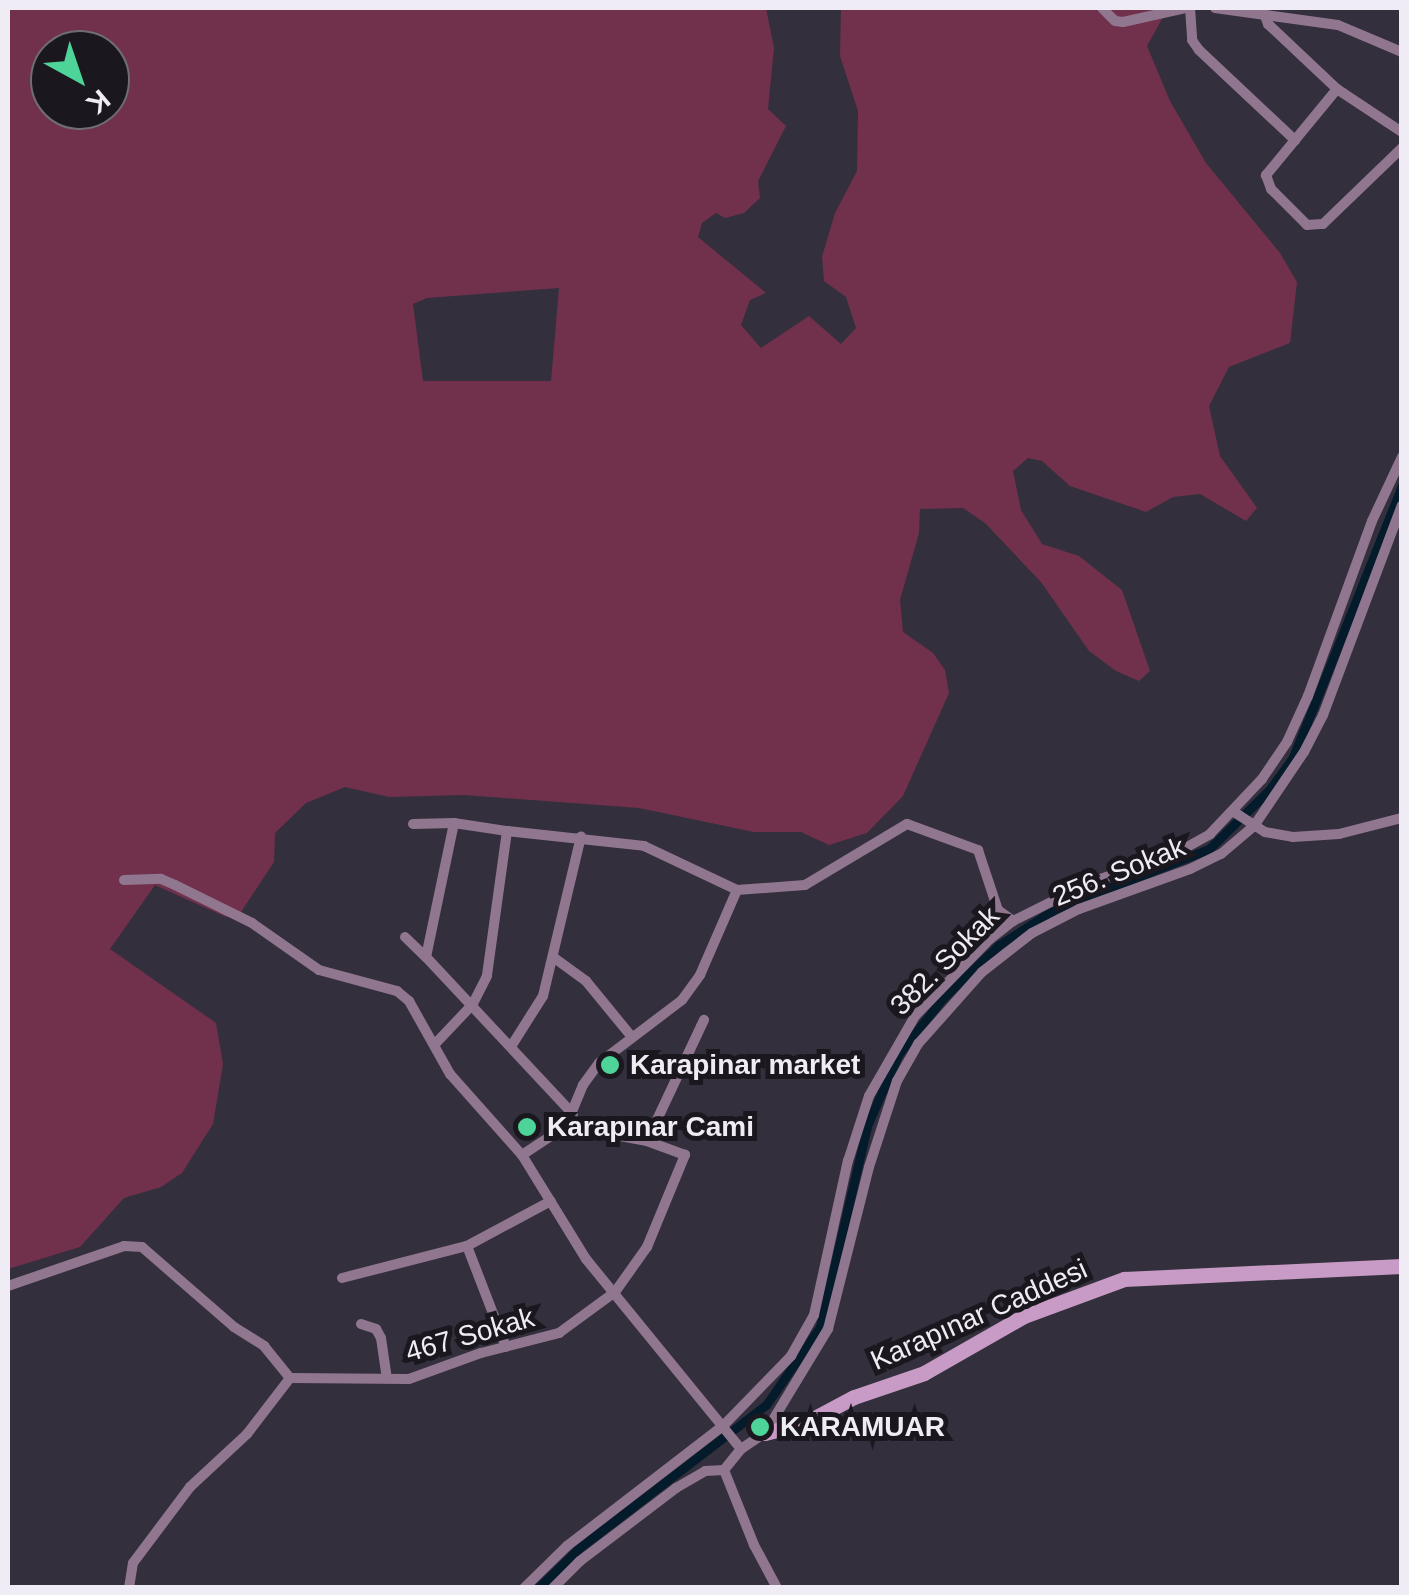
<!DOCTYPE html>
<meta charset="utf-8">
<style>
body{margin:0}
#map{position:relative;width:1409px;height:1595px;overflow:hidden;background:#332f3c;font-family:Arial,sans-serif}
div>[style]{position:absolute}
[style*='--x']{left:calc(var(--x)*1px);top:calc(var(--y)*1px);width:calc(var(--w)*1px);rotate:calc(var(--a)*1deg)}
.green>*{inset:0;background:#71314d}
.canal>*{height:9px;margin:-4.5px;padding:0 4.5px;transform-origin:4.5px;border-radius:4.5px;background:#041b2c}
.street>*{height:10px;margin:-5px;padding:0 5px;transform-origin:5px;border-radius:5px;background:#917690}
.secondary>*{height:15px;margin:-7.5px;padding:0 7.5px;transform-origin:7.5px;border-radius:7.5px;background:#c79bc5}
.dots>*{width:28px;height:28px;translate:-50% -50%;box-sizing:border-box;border:5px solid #1a181e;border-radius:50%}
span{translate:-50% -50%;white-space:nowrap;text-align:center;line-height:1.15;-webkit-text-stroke:10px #1a181e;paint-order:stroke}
.street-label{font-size:28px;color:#efecf5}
.poi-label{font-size:28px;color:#efecf5;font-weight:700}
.left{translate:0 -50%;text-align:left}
.frame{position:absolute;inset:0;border:10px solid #efecf5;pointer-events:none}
.north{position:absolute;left:30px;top:30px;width:100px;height:100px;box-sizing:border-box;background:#1a181e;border:2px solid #6f6d74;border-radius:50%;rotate:140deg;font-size:28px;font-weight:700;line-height:40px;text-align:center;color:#efecf5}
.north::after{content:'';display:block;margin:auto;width:35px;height:45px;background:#4ed399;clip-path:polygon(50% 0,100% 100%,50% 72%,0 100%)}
</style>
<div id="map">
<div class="green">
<i style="clip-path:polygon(evenodd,8px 8px,766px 8px,774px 48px,768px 109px,786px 126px,758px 181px,760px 198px,744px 213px,725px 218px,716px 213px,702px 223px,698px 237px,766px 293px,750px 300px,741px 325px,761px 348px,809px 316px,841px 344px,856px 328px,846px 297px,824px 281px,822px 257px,835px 213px,857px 171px,858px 111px,840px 56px,841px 8px,1168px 8px,1147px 46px,1170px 101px,1206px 163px,1280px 253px,1297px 282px,1290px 343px,1229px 367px,1209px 406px,1220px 456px,1257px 508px,1246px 521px,1200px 494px,1173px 497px,1146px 512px,1070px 486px,1042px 461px,1028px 458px,1013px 471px,1021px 510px,1042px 544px,1079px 556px,1122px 590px,1150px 671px,1139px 681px,1116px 671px,1089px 651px,1041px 582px,985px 523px,963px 508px,920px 509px,919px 533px,900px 600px,903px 632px,933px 653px,945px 670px,949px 693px,903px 796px,867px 833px,829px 845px,801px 832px,754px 832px,639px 808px,464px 795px,389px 797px,345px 787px,306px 803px,275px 833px,274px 862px,239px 915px,226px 917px,155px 885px,110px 949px,216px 1023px,223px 1064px,213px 1124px,182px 1173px,161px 1187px,124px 1198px,80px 1247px,8px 1269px,8px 8px,50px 50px,110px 50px,110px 110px,50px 110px,50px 50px,8px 8px,559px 288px,551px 381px,423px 381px,413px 304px,427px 298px,559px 288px)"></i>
</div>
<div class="canal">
<i style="--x:538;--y:1588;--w:56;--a:-44.3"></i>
<i style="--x:578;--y:1549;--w:237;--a:-37.5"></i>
<i style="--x:766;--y:1405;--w:95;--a:-55.3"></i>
<i style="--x:820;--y:1327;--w:206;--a:-76.8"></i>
<i style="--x:867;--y:1126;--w:77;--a:-66.4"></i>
<i style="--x:898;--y:1055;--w:71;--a:-51.8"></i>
<i style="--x:942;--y:999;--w:79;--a:-43.5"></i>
<i style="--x:999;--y:945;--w:67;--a:-32.7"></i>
<i style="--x:1055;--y:909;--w:165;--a:-21.3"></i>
<i style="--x:1209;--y:849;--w:86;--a:-44.5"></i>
<i style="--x:1270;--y:789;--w:39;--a:-54"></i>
<i style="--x:1293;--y:757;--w:37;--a:-68"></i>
<i style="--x:1307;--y:723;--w:256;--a:-68.2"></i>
</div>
<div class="street">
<i style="--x:1102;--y:8;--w:18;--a:45"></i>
<i style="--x:1115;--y:21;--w:8;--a:7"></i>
<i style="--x:1123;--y:22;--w:65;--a:-12.5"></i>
<i style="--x:1190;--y:8;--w:32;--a:86"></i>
<i style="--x:1192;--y:40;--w:12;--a:55"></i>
<i style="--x:1199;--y:50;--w:132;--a:43.2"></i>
<i style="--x:1215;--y:8;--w:124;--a:7.9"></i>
<i style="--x:1338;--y:25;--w:69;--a:22.9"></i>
<i style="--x:1264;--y:13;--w:12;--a:70"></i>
<i style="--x:1268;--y:24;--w:95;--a:43.3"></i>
<i style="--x:1337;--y:89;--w:78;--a:33.5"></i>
<i style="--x:1337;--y:89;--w:112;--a:129.5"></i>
<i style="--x:1266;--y:175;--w:15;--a:70"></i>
<i style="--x:1271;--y:189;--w:51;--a:45"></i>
<i style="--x:1307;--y:225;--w:16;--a:-4"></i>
<i style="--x:1323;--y:224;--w:110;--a:-43.9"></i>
<i style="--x:1234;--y:812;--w:37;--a:33"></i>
<i style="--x:1265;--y:832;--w:28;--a:10"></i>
<i style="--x:1293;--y:837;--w:46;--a:-3.7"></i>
<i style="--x:1339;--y:834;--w:65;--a:-14.3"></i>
<i style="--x:454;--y:823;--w:137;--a:101.8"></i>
<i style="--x:426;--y:957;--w:215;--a:46.9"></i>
<i style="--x:413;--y:824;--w:41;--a:-1.4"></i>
<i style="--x:454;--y:823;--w:54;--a:8.6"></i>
<i style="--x:507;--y:831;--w:146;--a:97.9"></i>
<i style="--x:487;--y:976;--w:33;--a:117"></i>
<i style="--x:472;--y:1005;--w:52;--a:133.5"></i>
<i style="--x:507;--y:831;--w:138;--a:6.2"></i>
<i style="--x:644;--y:846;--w:103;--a:25.3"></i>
<i style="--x:124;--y:880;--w:37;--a:-2"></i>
<i style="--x:161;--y:879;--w:15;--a:23"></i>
<i style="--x:175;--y:885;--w:86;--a:26.3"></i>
<i style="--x:252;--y:923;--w:82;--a:35"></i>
<i style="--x:319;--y:970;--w:81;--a:15.1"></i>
<i style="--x:397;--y:991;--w:16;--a:40"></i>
<i style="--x:409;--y:1001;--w:84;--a:60.7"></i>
<i style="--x:450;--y:1074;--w:108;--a:48.4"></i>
<i style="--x:522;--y:1155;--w:122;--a:58.4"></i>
<i style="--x:586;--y:1259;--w:245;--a:50.8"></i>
<i style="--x:405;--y:937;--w:29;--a:44"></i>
<i style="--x:553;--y:957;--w:41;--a:36"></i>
<i style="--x:586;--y:981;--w:71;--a:50.7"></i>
<i style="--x:512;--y:1045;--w:58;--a:-57.7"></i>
<i style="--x:543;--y:996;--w:164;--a:-76.6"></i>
<i style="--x:647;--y:1141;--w:134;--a:-64.8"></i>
<i style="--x:522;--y:1155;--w:53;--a:-33.4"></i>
<i style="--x:566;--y:1126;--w:44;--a:-67.5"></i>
<i style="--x:583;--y:1085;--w:27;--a:-54"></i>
<i style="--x:599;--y:1063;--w:104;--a:-37.2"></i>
<i style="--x:682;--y:1000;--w:31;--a:-54"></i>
<i style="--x:700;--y:975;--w:93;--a:-66.5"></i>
<i style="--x:737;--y:890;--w:68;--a:-4.2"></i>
<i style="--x:805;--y:885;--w:119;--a:-30.9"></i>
<i style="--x:907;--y:824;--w:76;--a:20.1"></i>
<i style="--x:978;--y:850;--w:63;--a:71.6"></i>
<i style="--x:998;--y:910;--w:19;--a:36"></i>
<i style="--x:467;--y:1246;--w:108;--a:68.9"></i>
<i style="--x:342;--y:1278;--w:129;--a:-14.4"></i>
<i style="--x:467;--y:1246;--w:95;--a:-28.2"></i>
<i style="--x:8;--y:1286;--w:123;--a:-19"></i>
<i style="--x:124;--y:1246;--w:18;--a:3"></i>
<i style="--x:142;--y:1247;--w:122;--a:41"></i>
<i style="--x:234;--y:1327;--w:36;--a:32"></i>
<i style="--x:264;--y:1346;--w:41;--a:50.9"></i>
<i style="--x:290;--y:1378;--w:119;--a:0.5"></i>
<i style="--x:409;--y:1379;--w:77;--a:-19.9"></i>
<i style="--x:481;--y:1353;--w:81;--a:-14.4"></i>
<i style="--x:559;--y:1333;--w:69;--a:-36.2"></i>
<i style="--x:615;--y:1292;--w:55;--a:-54.6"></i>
<i style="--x:647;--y:1247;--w:100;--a:-67.6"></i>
<i style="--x:685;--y:1155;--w:40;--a:-159.8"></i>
<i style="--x:647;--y:1141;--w:82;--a:-169.5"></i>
<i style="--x:361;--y:1324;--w:16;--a:18"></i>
<i style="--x:376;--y:1329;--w:10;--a:61"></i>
<i style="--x:381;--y:1338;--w:41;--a:81.7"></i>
<i style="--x:724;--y:1470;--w:27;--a:-51"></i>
<i style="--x:741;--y:1449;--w:29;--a:-34"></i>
<i style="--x:765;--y:1433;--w:122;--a:-58.8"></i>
<i style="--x:828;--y:1329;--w:167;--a:-75.8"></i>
<i style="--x:869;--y:1167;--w:90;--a:-72"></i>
<i style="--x:897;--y:1081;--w:43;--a:-60.4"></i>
<i style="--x:918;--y:1044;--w:96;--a:-48.4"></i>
<i style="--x:982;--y:972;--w:63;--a:-38"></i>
<i style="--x:1032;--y:933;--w:53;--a:-27.1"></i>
<i style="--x:1079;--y:909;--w:118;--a:-19.8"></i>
<i style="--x:1190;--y:869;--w:34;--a:-26"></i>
<i style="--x:1221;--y:854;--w:43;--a:-40.3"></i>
<i style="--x:1254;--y:826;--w:89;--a:-56"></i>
<i style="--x:1304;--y:752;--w:42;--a:-62.8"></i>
<i style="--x:1323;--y:715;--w:224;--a:-69.4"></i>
<i style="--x:724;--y:1470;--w:81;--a:68.2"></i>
<i style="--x:754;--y:1545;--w:49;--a:61.9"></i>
<i style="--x:129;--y:1588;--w:25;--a:-81"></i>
<i style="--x:133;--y:1563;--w:95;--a:-53.1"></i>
<i style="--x:190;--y:1487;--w:78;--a:-42.9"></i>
<i style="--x:247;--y:1434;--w:71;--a:-52.5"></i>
<i style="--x:524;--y:1588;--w:60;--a:-44.3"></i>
<i style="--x:567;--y:1546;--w:197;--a:-37.6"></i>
<i style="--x:723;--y:1426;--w:98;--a:-45.8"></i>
<i style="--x:791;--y:1356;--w:47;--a:-60.7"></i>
<i style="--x:814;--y:1315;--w:158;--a:-77.6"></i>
<i style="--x:848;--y:1161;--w:68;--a:-72.1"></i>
<i style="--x:869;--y:1096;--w:92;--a:-60.1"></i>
<i style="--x:915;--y:1016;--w:107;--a:-45.8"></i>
<i style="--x:990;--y:939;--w:29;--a:-38"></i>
<i style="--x:1013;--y:921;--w:85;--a:-26.6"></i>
<i style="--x:1089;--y:883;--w:94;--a:-19.2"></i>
<i style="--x:1178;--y:852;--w:37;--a:-29"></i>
<i style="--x:1210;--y:834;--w:76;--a:-46.6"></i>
<i style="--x:1262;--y:779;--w:45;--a:-56"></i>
<i style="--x:1287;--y:742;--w:51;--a:-65.5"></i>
<i style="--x:1308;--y:696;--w:186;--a:-69.9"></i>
<i style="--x:1372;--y:521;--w:71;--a:-64.9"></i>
<i style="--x:553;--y:1588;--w:38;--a:-45"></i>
<i style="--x:580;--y:1561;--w:121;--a:-37.2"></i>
<i style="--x:676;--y:1488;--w:34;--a:-30"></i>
<i style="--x:705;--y:1471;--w:19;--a:-3"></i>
</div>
<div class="secondary">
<i style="--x:765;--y:1433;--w:41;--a:-14"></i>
<i style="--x:805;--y:1423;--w:55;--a:-28"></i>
<i style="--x:854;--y:1397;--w:74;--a:-18.9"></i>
<i style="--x:924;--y:1373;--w:115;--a:-29.7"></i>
<i style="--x:1024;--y:1316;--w:107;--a:-20.3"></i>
<i style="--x:1124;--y:1279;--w:278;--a:-2.7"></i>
</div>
<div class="dots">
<i style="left:610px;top:1065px;background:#4ed399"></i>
<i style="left:527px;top:1127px;background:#4ed399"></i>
<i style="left:760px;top:1427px;background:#4ed399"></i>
</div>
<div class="street-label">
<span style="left:1119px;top:872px;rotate:-22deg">256. Sokak</span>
<span style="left:945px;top:961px;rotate:-45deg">382. Sokak</span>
<span style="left:979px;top:1315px;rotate:-24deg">Karapınar Caddesi</span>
<span style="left:470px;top:1335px;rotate:-16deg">467 Sokak</span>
</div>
<div class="poi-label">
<span class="left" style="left:630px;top:1065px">Karapinar market</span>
<span class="left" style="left:547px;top:1127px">Karapınar Cami</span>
<span class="left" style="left:780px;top:1427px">KARAMUAR</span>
</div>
<div class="frame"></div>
<div class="north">K</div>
</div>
